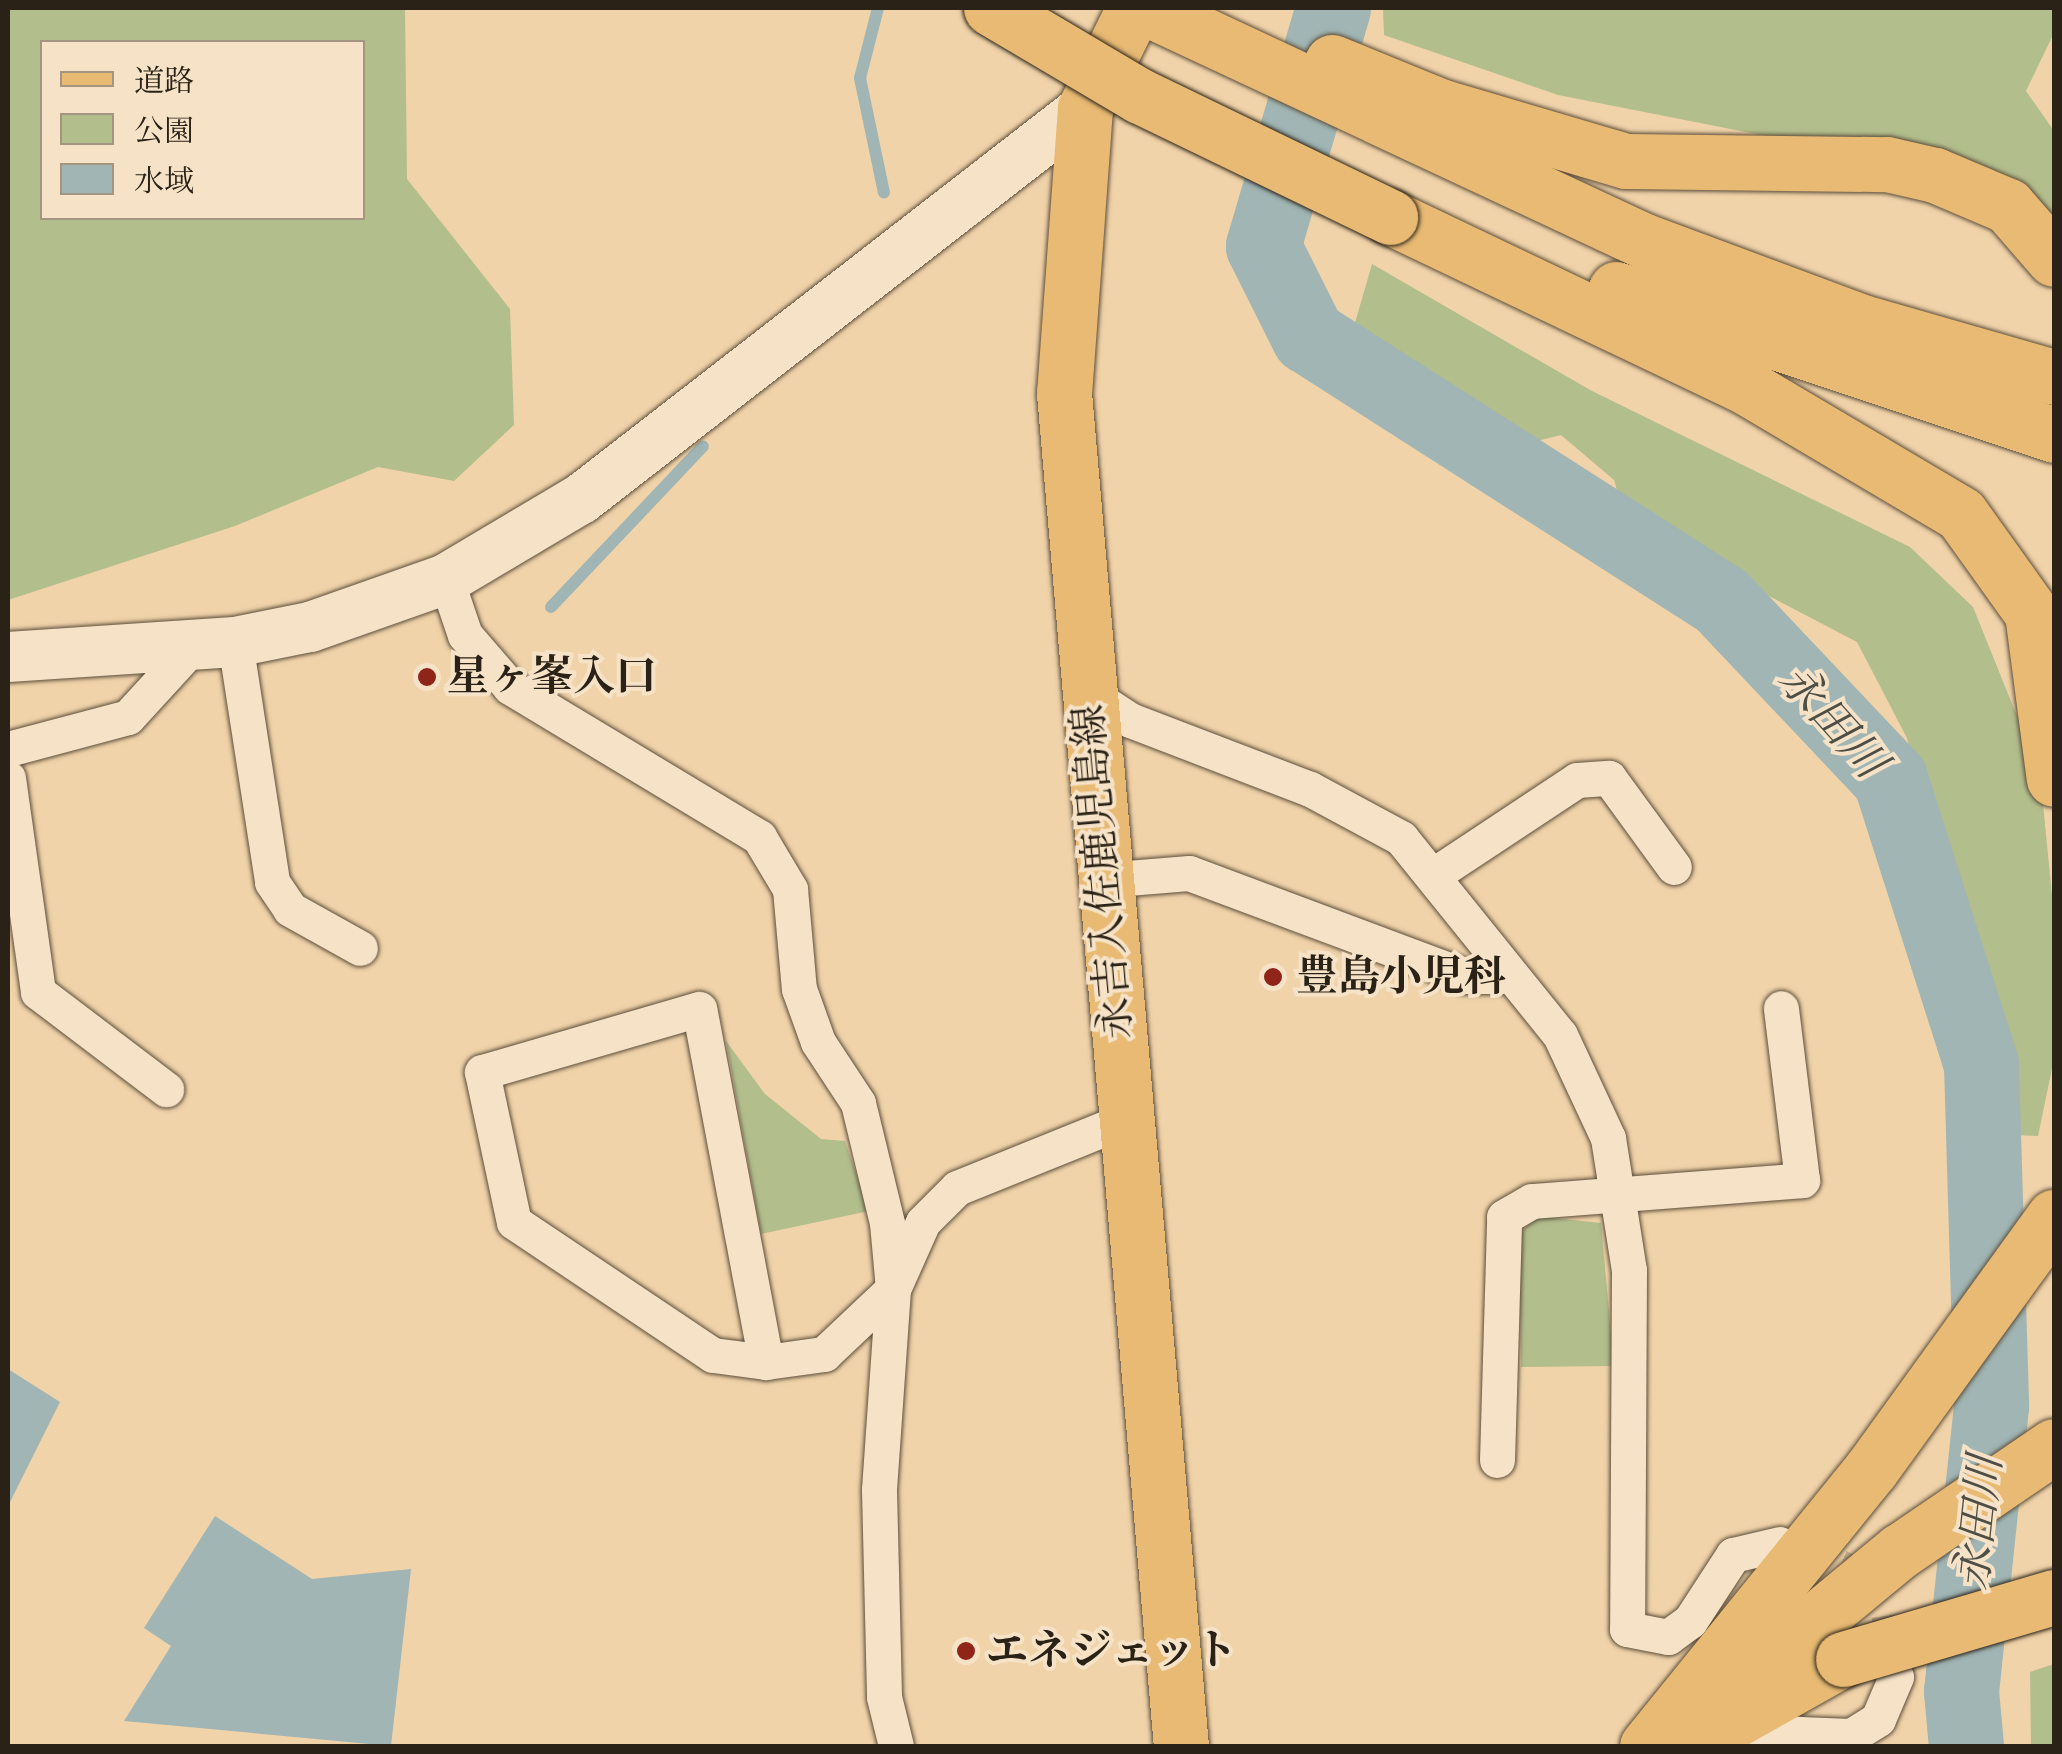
<!DOCTYPE html>
<meta charset="utf-8">
<style>
body{margin:0}
#map{position:relative;width:2062px;height:1754px;overflow:hidden;background:#f0d3a9;font-family:Cardo,"Noto Serif JP",serif}
div>[style]{position:absolute}
[style*='--x']{left:calc(var(--x)*1px);top:calc(var(--y)*1px);width:calc(var(--w)*1px);rotate:calc(var(--a)*1deg)}
.green>*{inset:0;background:#b3be8d}
.water>*{inset:0;background:#a0b5b4}
.stream>*{height:12px;margin:-6px;padding:0 6px;transform-origin:6px;border-radius:6px;background:#a0b5b4}
.river>*{height:75px;margin:-37.5px;padding:0 37.5px;transform-origin:37.5px;border-radius:37.5px;background:#a0b5b4}
.street-tunnel>*{height:35px;margin-top:-17.5px;transform-origin:0;background:repeating-linear-gradient(90deg,#c8b08c 0 35px,transparent 0 53px)}
.roads{filter:drop-shadow(0 0 2px #5c4e3b) drop-shadow(0 0 2px #5c4e3b)}
.street>*{height:35px;margin:-17.5px;padding:0 17.5px;transform-origin:17.5px;border-radius:17.5px;background:#f5e2c7}
.secondary>*{height:50px;margin:-25px;padding:0 25px;transform-origin:25px;border-radius:25px;background:#f5e2c7}
.primary>*{height:55px;margin:-27.5px;padding:0 27.5px;transform-origin:27.5px;border-radius:27.5px;background:#e8ba74}
.highway>*{height:55px;margin:-27.5px;padding:0 27.5px;transform-origin:27.5px;border-radius:27.5px;background:#e8ba74}
.bridges{filter:drop-shadow(0 0 2px #2a2216) drop-shadow(0 0 2px #2a2216)}
.highway-bridge>*{height:55px;margin:-27.5px;padding:0 27.5px;transform-origin:27.5px;border-radius:27.5px;background:#e8ba74}
.dots>*{width:28px;height:28px;translate:-50% -50%;box-sizing:border-box;border:5px solid #f5e2c7;border-radius:50%}
span{translate:-50% -50%;white-space:nowrap;text-align:center;line-height:1.15;-webkit-text-stroke:8px #f5e2c7;paint-order:stroke}
.poi-label{font-size:42px;color:#2a2216;font-weight:700}
.left{translate:0 -50%;text-align:left}
.street-label{font-size:42px;color:#2a2216}
.water-label{font-size:45px;color:#4d4e45;font-style:italic}
.frame{position:absolute;inset:0;border:10px solid #2a2216;pointer-events:none}
.legend{position:absolute;left:40px;top:40px;width:325px;height:180px;box-sizing:border-box;background:#f5e2c7;border:2px solid #a49580;margin:0;padding:12px 18px;list-style:none;font-size:30px;color:#2a2216}
.legend li{display:flex;align-items:center;gap:20px;height:50px}
.legend b{width:50px;border:2px solid #a49580}
</style>
<div id="map">
<div class="green">
<i style="clip-path:polygon(evenodd,8px 8px,405px 8px,407px 179px,510px 309px,514px 425px,454px 481px,378px 467px,235px 526px,8px 600px,8px 8px,362px 42px,362px 218px,42px 218px,42px 42px,362px 42px)"></i>
<i style="clip-path:polygon(1383px 8px,2054px 8px,2054px 33px,2026px 91px,2054px 131px,2054px 227px,1811px 145px,1558px 95px,1384px 35px)"></i>
<i style="clip-path:polygon(1372px 264px,1592px 391px,1910px 547px,1973px 607px,2040px 773px,2054px 916px,2054px 1059px,2038px 1136px,2010px 1135px,1982px 1065px,1907px 738px,1857px 642px,1706px 563px,1636px 554px,1614px 480px,1561px 435px,1513px 447px,1350px 340px)"></i>
<i style="clip-path:polygon(726px 1041px,765px 1094px,821px 1139px,845px 1141px,869px 1211px,761px 1234px)"></i>
<i style="clip-path:polygon(1535px 1216px,1601px 1223px,1614px 1366px,1521px 1367px,1519px 1236px)"></i>
<i style="clip-path:polygon(2054px 1664px,2054px 1746px,2031px 1746px,2030px 1672px)"></i>
</div>
<div class="water">
<i style="clip-path:polygon(8px 1369px,60px 1402px,8px 1506px)"></i>
<i style="clip-path:polygon(215px 1516px,312px 1579px,411px 1569px,391px 1746px,124px 1721px,171px 1646px,144px 1628px)"></i>
</div>
<div class="stream">
<i style="--x:878;--y:8;--w:72;--a:104.4"></i>
<i style="--x:860;--y:78;--w:117;--a:78.2"></i>
<i style="--x:551;--y:607;--w:221;--a:-46.6"></i>
</div>
<div class="river">
<i style="--x:1333;--y:8;--w:248;--a:106.4"></i>
<i style="--x:1263;--y:246;--w:101;--a:63.4"></i>
<i style="--x:1308;--y:336;--w:490;--a:32.6"></i>
<i style="--x:1721;--y:600;--w:246;--a:46.6"></i>
<i style="--x:1890;--y:779;--w:300;--a:72.3"></i>
<i style="--x:1981;--y:1065;--w:341;--a:88.3"></i>
<i style="--x:1991;--y:1406;--w:287;--a:96"></i>
<i style="--x:1961;--y:1691;--w:55;--a:84.8"></i>
</div>
<div class="street-tunnel">
<i style="--x:1791;--y:1546;--w:74;--a:23.1"></i>
<i style="--x:1859;--y:1575;--w:50;--a:53.1"></i>
<i style="--x:1889;--y:1615;--w:47;--a:82.7"></i>
</div>
<div class="roads">
<div class="street">
<i style="--x:446;--y:579;--w:59;--a:71.3"></i>
<i style="--x:465;--y:635;--w:69;--a:49.1"></i>
<i style="--x:510;--y:687;--w:291;--a:31.1"></i>
<i style="--x:759;--y:837;--w:61;--a:59.2"></i>
<i style="--x:790;--y:889;--w:100;--a:84.9"></i>
<i style="--x:799;--y:989;--w:56;--a:70.3"></i>
<i style="--x:818;--y:1042;--w:73;--a:56.7"></i>
<i style="--x:858;--y:1103;--w:123;--a:76.4"></i>
<i style="--x:887;--y:1223;--w:66;--a:84.8"></i>
<i style="--x:893;--y:1289;--w:201;--a:94"></i>
<i style="--x:879;--y:1490;--w:207;--a:88.6"></i>
<i style="--x:884;--y:1697;--w:50;--a:76.2"></i>
<i style="--x:235;--y:642;--w:243;--a:81.2"></i>
<i style="--x:272;--y:882;--w:32;--a:56"></i>
<i style="--x:290;--y:909;--w:80;--a:29.1"></i>
<i style="--x:1087;--y:692;--w:51;--a:33.1"></i>
<i style="--x:1130;--y:720;--w:193;--a:21"></i>
<i style="--x:1310;--y:789;--w:103;--a:28.3"></i>
<i style="--x:1401;--y:838;--w:253;--a:51.1"></i>
<i style="--x:1560;--y:1035;--w:114;--a:65"></i>
<i style="--x:1608;--y:1138;--w:134;--a:81"></i>
<i style="--x:1629;--y:1270;--w:359;--a:90.3"></i>
<i style="--x:1627;--y:1629;--w:42;--a:11"></i>
<i style="--x:1668;--y:1637;--w:27;--a:-36"></i>
<i style="--x:1690;--y:1621;--w:79;--a:-56.9"></i>
<i style="--x:1733;--y:1555;--w:48;--a:-13.2"></i>
<i style="--x:8;--y:749;--w:124;--a:-14.9"></i>
<i style="--x:128;--y:717;--w:99;--a:-47.5"></i>
<i style="--x:8;--y:778;--w:216;--a:82"></i>
<i style="--x:38;--y:992;--w:161;--a:37.2"></i>
<i style="--x:1435;--y:874;--w:170;--a:-33.5"></i>
<i style="--x:1577;--y:780;--w:32;--a:-4"></i>
<i style="--x:1609;--y:778;--w:110;--a:53.9"></i>
<i style="--x:1103;--y:880;--w:86;--a:-4.7"></i>
<i style="--x:1189;--y:873;--w:294;--a:20.5"></i>
<i style="--x:1464;--y:976;--w:47;--a:0"></i>
<i style="--x:766;--y:1362;--w:359;--a:-100.7"></i>
<i style="--x:699;--y:1009;--w:226;--a:163.8"></i>
<i style="--x:482;--y:1072;--w:153;--a:78"></i>
<i style="--x:514;--y:1222;--w:239;--a:33.8"></i>
<i style="--x:713;--y:1355;--w:53;--a:7.5"></i>
<i style="--x:766;--y:1362;--w:59;--a:-7.9"></i>
<i style="--x:824;--y:1354;--w:95;--a:-43.3"></i>
<i style="--x:893;--y:1289;--w:73;--a:-65.9"></i>
<i style="--x:923;--y:1222;--w:48;--a:-45"></i>
<i style="--x:957;--y:1188;--w:181;--a:-22"></i>
<i style="--x:1497;--y:1460;--w:243;--a:-88.3"></i>
<i style="--x:1504;--y:1217;--w:32;--a:-30"></i>
<i style="--x:1532;--y:1201;--w:271;--a:-4.4"></i>
<i style="--x:1802;--y:1180;--w:173;--a:-97"></i>
<i style="--x:1755;--y:1746;--w:46;--a:-15.3"></i>
<i style="--x:1799;--y:1734;--w:52;--a:2.2"></i>
<i style="--x:1851;--y:1736;--w:32;--a:-32"></i>
<i style="--x:1878;--y:1719;--w:46;--a:-66.8"></i>
</div>
<div class="secondary">
<i style="--x:8;--y:657;--w:227;--a:-3.8"></i>
<i style="--x:235;--y:642;--w:76;--a:-11.3"></i>
<i style="--x:310;--y:627;--w:144;--a:-19.4"></i>
<i style="--x:446;--y:579;--w:157;--a:-30.7"></i>
<i style="--x:581;--y:499;--w:638;--a:-37.8"></i>
</div>
<div class="primary">
<i style="--x:1134;--y:8;--w:111;--a:116.1"></i>
<i style="--x:1085;--y:108;--w:286;--a:94.2"></i>
<i style="--x:1064;--y:393;--w:1358;--a:85.06"></i>
<i style="--x:1676;--y:1736;--w:291;--a:-39.6"></i>
<i style="--x:1900;--y:1551;--w:186;--a:-34.3"></i>
</div>
<div class="highway">
<i style="--x:1146;--y:8;--w:548;--a:25.07"></i>
<i style="--x:1642;--y:240;--w:235;--a:20.4"></i>
<i style="--x:1862;--y:322;--w:200;--a:16"></i>
<i style="--x:1332;--y:62;--w:117;--a:22.2"></i>
<i style="--x:1440;--y:106;--w:194;--a:16.5"></i>
<i style="--x:1626;--y:161;--w:261;--a:0.7"></i>
<i style="--x:1887;--y:164;--w:49;--a:12.9"></i>
<i style="--x:1935;--y:175;--w:79;--a:23"></i>
<i style="--x:2008;--y:206;--w:70;--a:49"></i>
<i style="--x:1390;--y:217;--w:397;--a:25.5"></i>
<i style="--x:1748;--y:388;--w:247;--a:30.6"></i>
<i style="--x:1961;--y:514;--w:122;--a:54.4"></i>
<i style="--x:2032;--y:613;--w:167;--a:82.5"></i>
<i style="--x:1616;--y:289;--w:462;--a:18.4"></i>
<i style="--x:1647;--y:1746;--w:358;--a:-51"></i>
<i style="--x:1872;--y:1468;--w:310;--a:-54.1"></i>
<i style="--x:1688;--y:1746;--w:178;--a:-29.3"></i>
</div>
</div>
<div class="bridges">
<div class="highway-bridge">
<i style="--x:991;--y:8;--w:173;--a:30.6"></i>
<i style="--x:1140;--y:96;--w:278;--a:25.8"></i>
<i style="--x:1843;--y:1659;--w:220;--a:-16.4"></i>
</div>
</div>
<div class="dots">
<i style="left:427px;top:677px;background:#8f2418"></i>
<i style="left:1273px;top:977px;background:#8f2418"></i>
<i style="left:966px;top:1651px;background:#8f2418"></i>
</div>
<div class="poi-label">
<span class="left" style="left:447px;top:677px">星ヶ峯入口</span>
<span class="left" style="left:1296px;top:977px">豊島小児科</span>
<span class="left" style="left:986px;top:1651px">エネジェット</span>
</div>
<div class="street-label">
<span style="left:1103px;top:872px;rotate:-95deg">永吉入佐鹿児島線</span>
</div>
<div class="water-label">
<span style="left:1832px;top:721px;rotate:48deg">永田川</span>
<span style="left:1979px;top:1523px;rotate:-84deg">永田川</span>
</div>
<div class="frame"></div>
<ul class="legend">
<li><b style="height:12px;background:#e8ba74"></b>道路</li>
<li><b style="height:28px;background:#b3be8d"></b>公園</li>
<li><b style="height:28px;background:#a0b5b4"></b>水域</li>
</ul>
</div>
